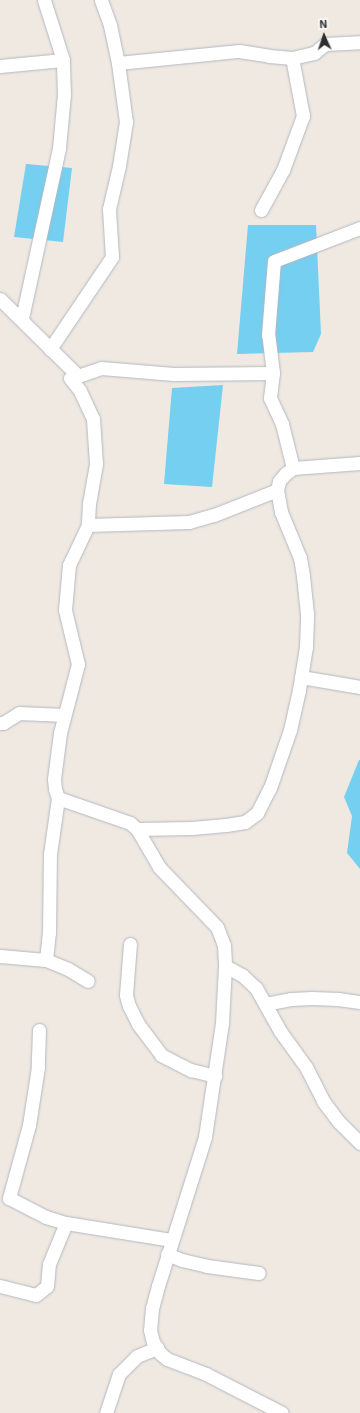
<!DOCTYPE html>
<style>
body{margin:0}
#map{position:relative;width:360px;height:1413px;overflow:hidden;background:#efe9e1;font-family:"Exo 2",sans-serif}
div>[style]{position:absolute}
[style*='--x']{left:calc(var(--x)*1px);top:calc(var(--y)*1px);width:calc(var(--w)*1px);rotate:calc(var(--a)*1deg)}
.water>*{inset:0;background:#75cff0}
.roads{filter:drop-shadow(0 0 1px #b4b7c1) drop-shadow(0 0 1px #b4b7c1)}
.street>*{height:13px;margin:-6.5px;padding:0 6.5px;transform-origin:6.5px;border-radius:6.5px;background:#fff}
span{translate:-50% -50%;white-space:nowrap;text-align:center;line-height:1.15;-webkit-text-stroke:3px #fff;paint-order:stroke}
.north{position:absolute;left:304px;top:16px;width:40px;height:40px;-webkit-text-stroke:3px #fff;paint-order:stroke;rotate:357deg;font-size:11px;font-weight:700;line-height:16px;text-align:center;color:#2e2e2e}
.north::after{content:'';display:block;margin:auto;width:14px;height:18px;background:#2e2e2e;clip-path:polygon(50% 0,100% 100%,50% 72%,0 100%)}
</style>
<div id="map">
<div class="water">
<i style="clip-path:polygon(26px 164px,72px 168px,63px 242px,14px 237px)"></i>
<i style="clip-path:polygon(248px 225px,316px 225px,321px 334px,313px 352px,237px 354px)"></i>
<i style="clip-path:polygon(223px 385px,212px 487px,164px 484px,172px 388px)"></i>
<i style="clip-path:polygon(359px 760px,360px 760px,360px 869px,347px 853px,352px 816px,344px 797px)"></i>
</div>
<div class="roads">
<div class="street">
<i style="--x:118;--y:63;--w:122;--a:-5.7"></i>
<i style="--x:239;--y:51;--w:30;--a:9"></i>
<i style="--x:269;--y:56;--w:23;--a:5"></i>
<i style="--x:292;--y:58;--w:23;--a:-13"></i>
<i style="--x:314;--y:53;--w:14;--a:-39"></i>
<i style="--x:325;--y:44;--w:35;--a:-3"></i>
<i style="--x:0;--y:66;--w:63;--a:-5.4"></i>
<i style="--x:261;--y:210;--w:46;--a:-61.2"></i>
<i style="--x:283;--y:170;--w:58;--a:-69.7"></i>
<i style="--x:303;--y:116;--w:59;--a:-100.7"></i>
<i style="--x:0;--y:299;--w:110;--a:44.6"></i>
<i style="--x:78;--y:376;--w:8;--a:166"></i>
<i style="--x:70;--y:378;--w:16;--a:52"></i>
<i style="--x:80;--y:391;--w:31;--a:65"></i>
<i style="--x:93;--y:419;--w:45;--a:86.2"></i>
<i style="--x:96;--y:464;--w:40;--a:100"></i>
<i style="--x:89;--y:503;--w:22;--a:93"></i>
<i style="--x:88;--y:525;--w:44;--a:115.4"></i>
<i style="--x:69;--y:565;--w:45;--a:95.1"></i>
<i style="--x:65;--y:610;--w:56;--a:76.5"></i>
<i style="--x:78;--y:664;--w:71;--a:104.6"></i>
<i style="--x:60;--y:733;--w:46;--a:97.4"></i>
<i style="--x:54;--y:779;--w:10;--a:84"></i>
<i style="--x:55;--y:789;--w:9;--a:72"></i>
<i style="--x:58;--y:798;--w:76;--a:19.1"></i>
<i style="--x:130;--y:823;--w:9;--a:41"></i>
<i style="--x:137;--y:829;--w:44;--a:59.9"></i>
<i style="--x:159;--y:867;--w:83;--a:46"></i>
<i style="--x:217;--y:927;--w:19;--a:69"></i>
<i style="--x:224;--y:945;--w:21;--a:87"></i>
<i style="--x:225;--y:966;--w:57;--a:93"></i>
<i style="--x:222;--y:1023;--w:115;--a:98.5"></i>
<i style="--x:205;--y:1137;--w:156;--a:107.5"></i>
<i style="--x:158;--y:1286;--w:23;--a:105"></i>
<i style="--x:152;--y:1308;--w:22;--a:95"></i>
<i style="--x:150;--y:1330;--w:12;--a:76"></i>
<i style="--x:153;--y:1342;--w:13;--a:58"></i>
<i style="--x:160;--y:1353;--w:9;--a:41"></i>
<i style="--x:167;--y:1359;--w:42;--a:21"></i>
<i style="--x:206;--y:1374;--w:85;--a:27.2"></i>
<i style="--x:22;--y:318;--w:174;--a:-77.7"></i>
<i style="--x:59;--y:148;--w:54;--a:-84.7"></i>
<i style="--x:64;--y:94;--w:34;--a:-92"></i>
<i style="--x:63;--y:60;--w:63;--a:-107.6"></i>
<i style="--x:50;--y:349;--w:111;--a:-56"></i>
<i style="--x:112;--y:257;--w:48;--a:-93.6"></i>
<i style="--x:109;--y:209;--w:44;--a:-76.9"></i>
<i style="--x:119;--y:166;--w:45;--a:-81"></i>
<i style="--x:126;--y:122;--w:60;--a:-97.7"></i>
<i style="--x:118;--y:63;--w:39;--a:-102"></i>
<i style="--x:110;--y:25;--w:27;--a:-110"></i>
<i style="--x:273;--y:373;--w:25;--a:97"></i>
<i style="--x:270;--y:398;--w:29;--a:65"></i>
<i style="--x:282;--y:424;--w:45;--a:76"></i>
<i style="--x:78;--y:376;--w:24;--a:-19"></i>
<i style="--x:101;--y:368;--w:73;--a:4.7"></i>
<i style="--x:174;--y:374;--w:99;--a:-0.6"></i>
<i style="--x:273;--y:373;--w:38;--a:-97"></i>
<i style="--x:268;--y:335;--w:74;--a:-85.4"></i>
<i style="--x:274;--y:261;--w:92;--a:-21"></i>
<i style="--x:88;--y:525;--w:101;--a:-1.7"></i>
<i style="--x:189;--y:522;--w:26;--a:-16"></i>
<i style="--x:214;--y:515;--w:68;--a:-21.6"></i>
<i style="--x:301;--y:677;--w:60;--a:9.6"></i>
<i style="--x:0;--y:723;--w:3;--a:0"></i>
<i style="--x:3;--y:723;--w:19;--a:-32"></i>
<i style="--x:19;--y:713;--w:45;--a:2.5"></i>
<i style="--x:137;--y:829;--w:55;--a:-1"></i>
<i style="--x:192;--y:828;--w:34;--a:-5"></i>
<i style="--x:226;--y:825;--w:19;--a:-9"></i>
<i style="--x:245;--y:822;--w:15;--a:-37"></i>
<i style="--x:257;--y:813;--w:28;--a:-63"></i>
<i style="--x:270;--y:788;--w:61;--a:-71"></i>
<i style="--x:290;--y:730;--w:41;--a:-77.3"></i>
<i style="--x:299;--y:690;--w:44;--a:-80.8"></i>
<i style="--x:306;--y:647;--w:33;--a:-88"></i>
<i style="--x:307;--y:614;--w:38;--a:-96"></i>
<i style="--x:303;--y:576;--w:18;--a:-99"></i>
<i style="--x:300;--y:558;--w:50;--a:-112.4"></i>
<i style="--x:281;--y:512;--w:22;--a:-100"></i>
<i style="--x:277;--y:490;--w:9;--a:-77"></i>
<i style="--x:279;--y:481;--w:9;--a:-49"></i>
<i style="--x:285;--y:474;--w:10;--a:-37"></i>
<i style="--x:293;--y:468;--w:67;--a:-4.3"></i>
<i style="--x:130;--y:944;--w:51;--a:94.5"></i>
<i style="--x:126;--y:995;--w:11;--a:75"></i>
<i style="--x:129;--y:1006;--w:20;--a:63"></i>
<i style="--x:138;--y:1024;--w:39;--a:53"></i>
<i style="--x:161;--y:1055;--w:34;--a:27"></i>
<i style="--x:191;--y:1070;--w:25;--a:14"></i>
<i style="--x:0;--y:956;--w:46;--a:5"></i>
<i style="--x:46;--y:960;--w:24;--a:22"></i>
<i style="--x:68;--y:969;--w:23;--a:31"></i>
<i style="--x:46;--y:960;--w:27;--a:-84"></i>
<i style="--x:49;--y:933;--w:79;--a:-89.3"></i>
<i style="--x:50;--y:854;--w:57;--a:-81.9"></i>
<i style="--x:225;--y:966;--w:19;--a:28"></i>
<i style="--x:242;--y:975;--w:19;--a:43"></i>
<i style="--x:256;--y:988;--w:49;--a:60.8"></i>
<i style="--x:280;--y:1031;--w:44;--a:54.2"></i>
<i style="--x:306;--y:1067;--w:38;--a:63"></i>
<i style="--x:323;--y:1101;--w:26;--a:53"></i>
<i style="--x:339;--y:1122;--w:30;--a:45"></i>
<i style="--x:265;--y:1004;--w:26;--a:-11"></i>
<i style="--x:291;--y:999;--w:21;--a:-3"></i>
<i style="--x:312;--y:998;--w:26;--a:2"></i>
<i style="--x:338;--y:999;--w:22;--a:8"></i>
<i style="--x:39;--y:1030;--w:37;--a:92"></i>
<i style="--x:38;--y:1067;--w:59;--a:98.8"></i>
<i style="--x:29;--y:1125;--w:76;--a:105.3"></i>
<i style="--x:9;--y:1198;--w:42;--a:27.2"></i>
<i style="--x:46;--y:1217;--w:21;--a:17"></i>
<i style="--x:66;--y:1223;--w:106;--a:9.2"></i>
<i style="--x:167;--y:1254;--w:16;--a:22"></i>
<i style="--x:182;--y:1260;--w:26;--a:13"></i>
<i style="--x:207;--y:1266;--w:52;--a:7.7"></i>
<i style="--x:0;--y:1286;--w:37;--a:14"></i>
<i style="--x:36;--y:1295;--w:14;--a:-39"></i>
<i style="--x:47;--y:1286;--w:22;--a:-85"></i>
<i style="--x:49;--y:1264;--w:44;--a:-67.5"></i>
<i style="--x:106;--y:1413;--w:41;--a:-71.6"></i>
<i style="--x:119;--y:1374;--w:25;--a:-45"></i>
<i style="--x:137;--y:1356;--w:22;--a:-22"></i>
</div>
</div>
<div class="north">N</div>
</div>
